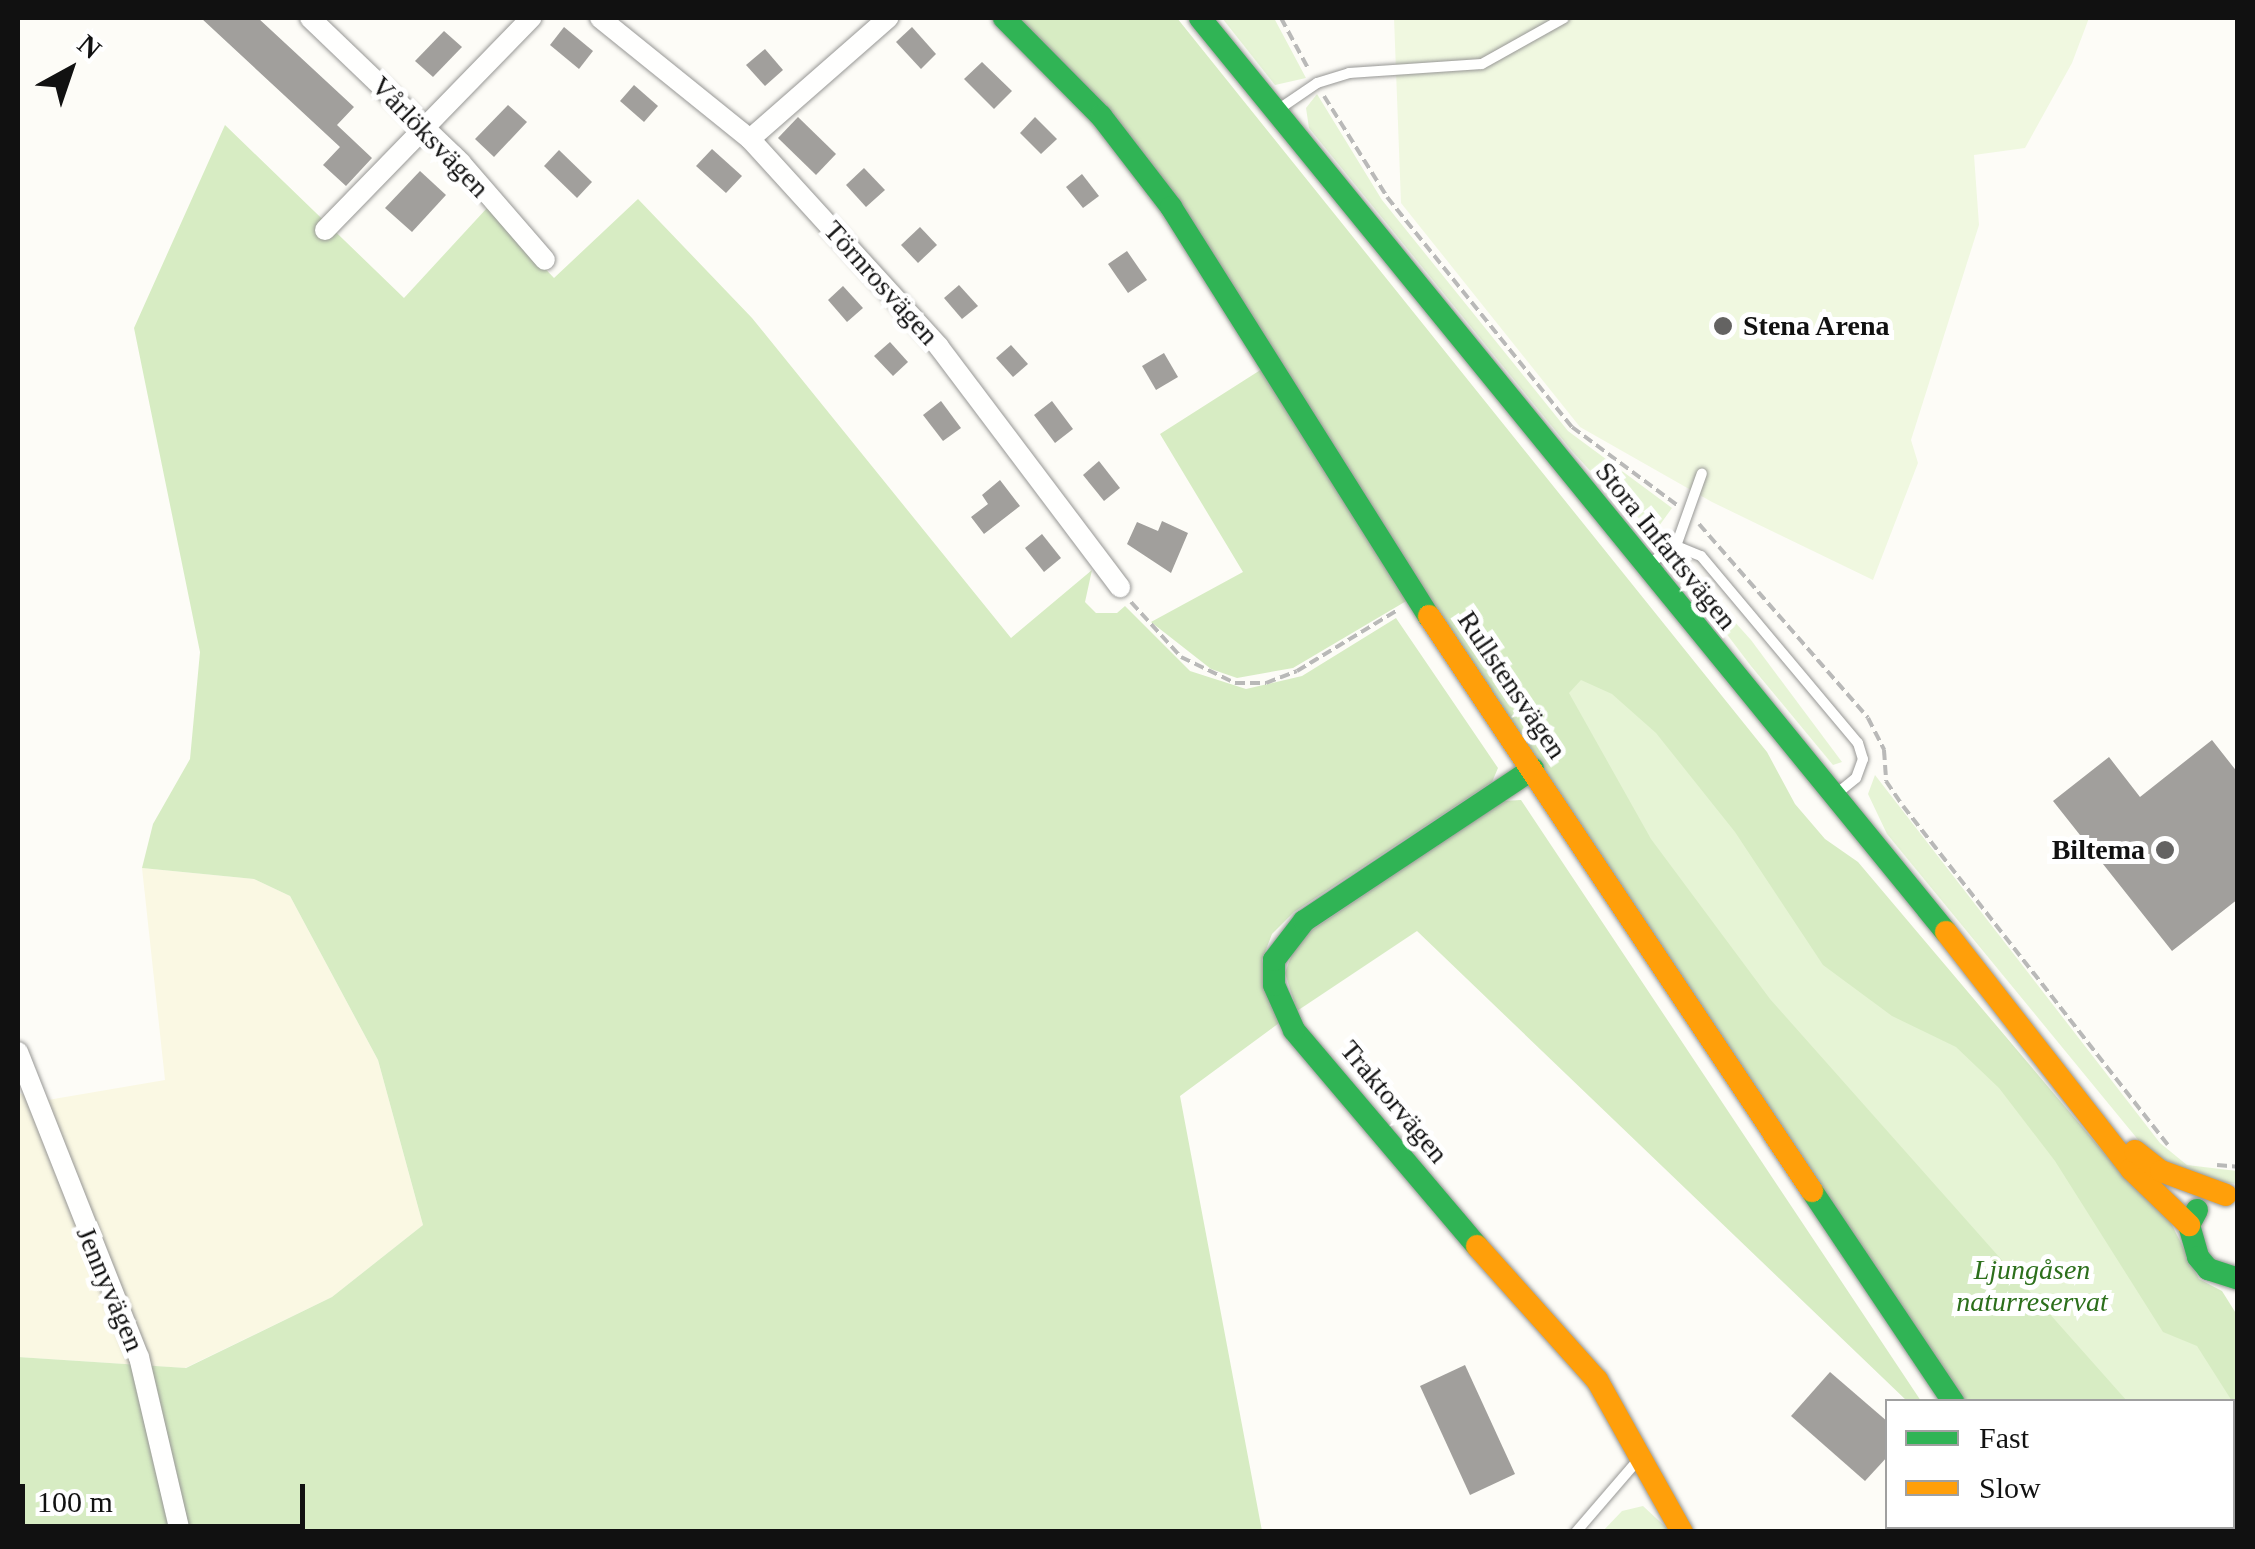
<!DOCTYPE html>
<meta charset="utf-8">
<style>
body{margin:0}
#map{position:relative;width:2255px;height:1549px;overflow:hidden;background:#fdfcf7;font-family:Georgia,serif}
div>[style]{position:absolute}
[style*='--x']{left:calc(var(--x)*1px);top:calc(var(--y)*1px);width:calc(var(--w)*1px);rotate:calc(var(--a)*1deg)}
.farmland>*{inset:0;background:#faf8e3}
.green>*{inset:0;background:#e6f4d5}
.forest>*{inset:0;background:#d7ecc3}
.pitch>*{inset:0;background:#f0f8e0}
.building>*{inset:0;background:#a19f9c}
.path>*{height:4px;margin-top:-2px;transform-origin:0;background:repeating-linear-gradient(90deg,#b9b9b8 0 10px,transparent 0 15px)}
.roads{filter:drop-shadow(0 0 2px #979795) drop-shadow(0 0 2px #979795)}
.lane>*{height:10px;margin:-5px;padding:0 5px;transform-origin:5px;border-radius:5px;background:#fffffe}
.street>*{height:20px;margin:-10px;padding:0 10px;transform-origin:10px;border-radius:10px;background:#fffffe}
.fast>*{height:22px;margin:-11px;padding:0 11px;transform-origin:11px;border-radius:11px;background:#30b455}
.slow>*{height:22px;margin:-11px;padding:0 11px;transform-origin:11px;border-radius:11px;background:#ff9f0a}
.dots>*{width:28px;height:28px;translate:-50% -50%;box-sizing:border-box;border:5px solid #fff;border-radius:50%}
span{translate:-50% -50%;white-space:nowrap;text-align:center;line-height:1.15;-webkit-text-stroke:10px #fff;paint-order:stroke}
.street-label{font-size:28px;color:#111}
.poi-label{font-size:28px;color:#111;font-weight:700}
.left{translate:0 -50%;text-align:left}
.right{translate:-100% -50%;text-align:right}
.park-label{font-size:28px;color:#2c6f1b;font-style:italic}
.frame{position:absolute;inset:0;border:20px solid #111;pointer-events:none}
.legend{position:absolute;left:1885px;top:1399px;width:350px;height:130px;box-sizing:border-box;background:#fff;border:2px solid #a0a0a0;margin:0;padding:12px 18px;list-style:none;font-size:30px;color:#111}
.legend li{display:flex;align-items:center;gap:20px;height:50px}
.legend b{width:50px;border:2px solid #a0a0a0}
.north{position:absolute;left:20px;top:20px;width:100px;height:100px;-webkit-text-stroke:8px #fff;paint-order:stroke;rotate:40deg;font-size:28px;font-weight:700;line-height:40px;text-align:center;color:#111}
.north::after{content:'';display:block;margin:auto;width:35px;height:45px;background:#111;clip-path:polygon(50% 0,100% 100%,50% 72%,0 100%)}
.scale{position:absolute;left:20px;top:1484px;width:285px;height:45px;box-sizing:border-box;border:5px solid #111;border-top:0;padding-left:12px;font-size:30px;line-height:35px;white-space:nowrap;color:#111;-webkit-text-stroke:8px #fff;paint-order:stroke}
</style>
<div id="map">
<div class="farmland">
<i style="clip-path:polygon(142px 868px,254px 879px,290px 896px,378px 1060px,423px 1225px,332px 1297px,185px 1368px,18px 1357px,18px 1092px,36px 1102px,165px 1080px)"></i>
</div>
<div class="green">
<i style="clip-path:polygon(1222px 18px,1274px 18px,1306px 78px,1275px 85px)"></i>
<i style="clip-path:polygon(1317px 94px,1382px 200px,1568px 431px,1672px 508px,1659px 526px,1643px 528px,1572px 451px,1309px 128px,1306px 108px)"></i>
<i style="clip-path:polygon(1535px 480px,2238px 1373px,2237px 1531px,2056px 1531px,2053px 1527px,2232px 1526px,2232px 1402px,1972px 1401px,1730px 1043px,1480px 522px)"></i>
<i style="clip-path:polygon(1688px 570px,1751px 640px,1842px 762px,1833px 765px,1751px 666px,1681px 574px)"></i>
<i style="clip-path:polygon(1875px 775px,2160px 1143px,2187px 1165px,2237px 1171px,2237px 1184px,2203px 1179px,2149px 1153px,1887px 834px,1868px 794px)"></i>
<i style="clip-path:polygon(1643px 1506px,1671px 1532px,1602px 1532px,1622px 1511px)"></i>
</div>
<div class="forest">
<i style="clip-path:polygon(1018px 18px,1177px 18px,1767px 752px,1795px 804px,1825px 839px,1858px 862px,2127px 1180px,2168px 1217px,2199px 1279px,2222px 1291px,2237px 1315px,2237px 1409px,2197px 1346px,2163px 1332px,2055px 1161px,1999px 1088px,1956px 1047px,1892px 1016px,1823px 965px,1735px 832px,1656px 733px,1612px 694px,1581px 680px,1569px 693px,1651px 839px,1770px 999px,2127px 1401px,1964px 1401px,1408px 567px,1155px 170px)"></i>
<i style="clip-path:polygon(225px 125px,404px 298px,487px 208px,554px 278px,638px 199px,752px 318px,1011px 638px,1092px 570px,1085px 602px,1096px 613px,1117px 613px,1125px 606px,1190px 671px,1246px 689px,1302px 676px,1396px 618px,1498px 768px,1492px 782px,1294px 912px,1272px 934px,1262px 960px,1279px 1023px,1180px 1096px,1262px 1531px,18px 1531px,18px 1357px,186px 1368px,332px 1297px,423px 1225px,378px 1060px,290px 896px,254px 879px,142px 868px,153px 824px,190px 759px,200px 652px,134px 328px)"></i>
<i style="clip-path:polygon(1262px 369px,1408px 600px,1293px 668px,1237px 678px,1211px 669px,1151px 622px,1243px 572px,1160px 434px)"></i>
<i style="clip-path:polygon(1521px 800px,1921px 1401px,1907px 1401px,1417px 931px,1297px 1011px,1285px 973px,1297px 940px,1504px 801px)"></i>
</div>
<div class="pitch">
<i style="clip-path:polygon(1394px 18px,2089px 18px,2072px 63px,2025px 148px,1974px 155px,1979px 225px,1911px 440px,1918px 463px,1873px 580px,1712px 502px,1580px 427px,1401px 203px)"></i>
</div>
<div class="building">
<i style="clip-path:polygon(201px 18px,258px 18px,354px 107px,337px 125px,372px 158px,346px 186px,323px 165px,340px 147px)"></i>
<i style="clip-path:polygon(564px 27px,593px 51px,579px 69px,550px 45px)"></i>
<i style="clip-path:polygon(912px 27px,936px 54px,921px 69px,896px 42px)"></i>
<i style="clip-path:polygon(444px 31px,462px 47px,433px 77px,415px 61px)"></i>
<i style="clip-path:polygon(765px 49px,783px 70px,765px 86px,746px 65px)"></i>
<i style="clip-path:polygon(982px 62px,1012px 91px,994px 109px,964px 79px)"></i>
<i style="clip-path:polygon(634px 85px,658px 106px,644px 122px,620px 101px)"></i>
<i style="clip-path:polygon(508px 105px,527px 122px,494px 157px,475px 139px)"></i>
<i style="clip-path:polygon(798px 117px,836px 154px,816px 175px,778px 138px)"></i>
<i style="clip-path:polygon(1035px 117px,1057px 139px,1041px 154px,1020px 133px)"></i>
<i style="clip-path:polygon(712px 149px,742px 176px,726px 193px,696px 166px)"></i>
<i style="clip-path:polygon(559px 150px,592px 182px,577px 198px,544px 166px)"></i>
<i style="clip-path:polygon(864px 168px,885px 190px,866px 207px,846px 185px)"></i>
<i style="clip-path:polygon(420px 171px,446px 195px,412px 232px,385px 208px)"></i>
<i style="clip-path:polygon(1082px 174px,1099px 196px,1083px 208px,1066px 187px)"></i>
<i style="clip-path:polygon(920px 227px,937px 245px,918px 263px,901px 245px)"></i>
<i style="clip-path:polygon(1127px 251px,1147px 280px,1128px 293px,1108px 264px)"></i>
<i style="clip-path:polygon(959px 285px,978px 306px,962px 319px,944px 298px)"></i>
<i style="clip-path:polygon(843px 286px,863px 308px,847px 322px,828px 300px)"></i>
<i style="clip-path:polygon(890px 342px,908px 362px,893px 376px,874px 356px)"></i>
<i style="clip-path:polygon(1011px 345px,1028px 364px,1013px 377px,996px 358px)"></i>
<i style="clip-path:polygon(1164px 353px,1178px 377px,1156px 390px,1142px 366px)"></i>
<i style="clip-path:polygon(941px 401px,961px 428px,943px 441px,923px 415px)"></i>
<i style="clip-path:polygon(1052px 401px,1073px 429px,1055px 443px,1034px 415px)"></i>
<i style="clip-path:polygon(1099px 461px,1120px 488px,1104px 501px,1083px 475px)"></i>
<i style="clip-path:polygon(1000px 480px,1020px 506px,984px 534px,971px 517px,988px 504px,982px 495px)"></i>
<i style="clip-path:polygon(1162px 521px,1188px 533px,1171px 573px,1127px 544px,1137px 522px,1158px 531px)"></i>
<i style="clip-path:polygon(1042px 534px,1061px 558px,1044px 572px,1025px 548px)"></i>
<i style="clip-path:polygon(2212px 740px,2238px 773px,2238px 899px,2172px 951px,2053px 801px,2109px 757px,2140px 797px)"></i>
<i style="clip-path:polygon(1465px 1365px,1515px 1474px,1470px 1495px,1420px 1386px)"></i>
<i style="clip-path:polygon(1830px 1372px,1888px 1422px,1888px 1456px,1865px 1481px,1791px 1416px)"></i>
</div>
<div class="path">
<i style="--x:1281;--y:18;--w:59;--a:61.7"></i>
<i style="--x:1324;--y:96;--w:119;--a:58"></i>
<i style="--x:1387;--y:197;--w:295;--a:51.2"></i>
<i style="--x:1572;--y:427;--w:131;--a:36.6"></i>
<i style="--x:1699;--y:524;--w:257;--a:48.9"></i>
<i style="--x:1868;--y:718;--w:36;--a:63"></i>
<i style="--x:1884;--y:750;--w:31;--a:86"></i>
<i style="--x:1886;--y:781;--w:30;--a:56"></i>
<i style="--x:1903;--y:806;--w:430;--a:52"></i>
<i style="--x:1131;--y:602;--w:74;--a:47.7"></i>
<i style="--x:1181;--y:657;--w:60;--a:25.7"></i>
<i style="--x:1235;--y:683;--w:31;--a:0"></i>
<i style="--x:1266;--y:683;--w:33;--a:-21"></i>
<i style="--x:1297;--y:671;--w:116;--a:-31.2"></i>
<i style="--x:2217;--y:1165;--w:21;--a:5"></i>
<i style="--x:2004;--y:1526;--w:7;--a:56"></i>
</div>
<div class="roads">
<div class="lane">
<i style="--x:1279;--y:109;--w:46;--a:-34.4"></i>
<i style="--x:1317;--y:83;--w:34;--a:-17"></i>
<i style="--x:1349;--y:73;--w:133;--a:-3.9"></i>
<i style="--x:1482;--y:64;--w:94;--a:-29.3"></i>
<i style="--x:1676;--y:546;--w:77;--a:-70.4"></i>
<i style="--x:1650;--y:563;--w:31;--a:-33"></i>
<i style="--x:1676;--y:546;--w:27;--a:22"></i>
<i style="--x:1701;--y:556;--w:244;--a:50"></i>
<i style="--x:1858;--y:743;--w:17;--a:73"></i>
<i style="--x:1863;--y:759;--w:20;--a:110"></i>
<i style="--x:1856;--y:778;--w:28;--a:141"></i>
<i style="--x:1576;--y:1532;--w:94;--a:-49.3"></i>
</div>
<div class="street">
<i style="--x:310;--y:18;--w:209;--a:43.8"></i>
<i style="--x:461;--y:163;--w:128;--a:49.1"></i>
<i style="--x:600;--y:18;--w:193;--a:38.9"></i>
<i style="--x:750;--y:139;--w:281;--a:47.7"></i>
<i style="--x:939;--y:347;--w:301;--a:53"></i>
<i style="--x:750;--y:139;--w:184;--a:-41.2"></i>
<i style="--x:325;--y:230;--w:296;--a:-45.8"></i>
<i style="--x:18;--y:1052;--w:328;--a:68.4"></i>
<i style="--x:139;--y:1357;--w:180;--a:76.8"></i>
<i style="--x:2034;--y:1526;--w:7;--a:63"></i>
<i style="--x:1967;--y:1532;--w:14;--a:-25"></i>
</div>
<div class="fast">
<i style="--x:1004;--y:18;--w:138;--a:45.3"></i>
<i style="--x:1101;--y:116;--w:115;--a:52.4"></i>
<i style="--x:1171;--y:207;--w:484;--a:57.8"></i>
<i style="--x:1200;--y:18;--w:1180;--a:50.78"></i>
<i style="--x:1812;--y:1191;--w:254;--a:56.2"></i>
<i style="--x:2197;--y:1210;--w:17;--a:118"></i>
<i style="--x:2189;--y:1225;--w:33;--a:74"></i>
<i style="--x:2198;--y:1257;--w:16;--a:50"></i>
<i style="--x:2208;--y:1269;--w:32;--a:18"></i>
<i style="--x:1477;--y:1246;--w:283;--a:-130.3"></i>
<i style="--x:1294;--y:1030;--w:49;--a:-114"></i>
<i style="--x:1274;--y:985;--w:25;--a:-90"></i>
<i style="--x:1274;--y:960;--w:49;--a:-52.4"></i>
<i style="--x:1304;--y:921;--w:275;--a:-33.6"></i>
</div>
<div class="slow">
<i style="--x:1429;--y:616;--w:691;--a:56.33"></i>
<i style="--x:1946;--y:932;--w:301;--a:52"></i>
<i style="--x:2131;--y:1169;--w:81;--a:44"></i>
<i style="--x:2135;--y:1151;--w:33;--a:38"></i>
<i style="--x:2161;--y:1171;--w:69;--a:20.3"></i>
<i style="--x:1477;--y:1246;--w:180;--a:48.2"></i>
<i style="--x:1597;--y:1380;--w:174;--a:60.8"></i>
</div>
</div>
<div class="dots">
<i style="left:1723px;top:326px;background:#646362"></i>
<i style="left:2165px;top:850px;background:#646362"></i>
</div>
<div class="street-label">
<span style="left:430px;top:137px;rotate:46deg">Vårlöksvägen</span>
<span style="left:881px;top:283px;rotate:48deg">Törnrosvägen</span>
<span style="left:1666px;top:546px;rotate:51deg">Stora Infartsvägen</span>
<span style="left:1512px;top:685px;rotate:56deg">Rullstensvägen</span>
<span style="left:1394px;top:1102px;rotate:50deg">Traktorvägen</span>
<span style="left:110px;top:1289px;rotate:67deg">Jennyvägen</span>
</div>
<div class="poi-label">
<span class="left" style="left:1743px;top:326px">Stena Arena</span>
<span class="right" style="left:2145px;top:850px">Biltema</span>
</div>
<div class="park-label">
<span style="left:2032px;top:1286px">Ljungåsen<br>naturreservat</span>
</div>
<div class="frame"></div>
<ul class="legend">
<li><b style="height:12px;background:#30b455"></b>Fast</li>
<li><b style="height:12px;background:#ff9f0a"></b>Slow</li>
</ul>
<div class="north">N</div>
<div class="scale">100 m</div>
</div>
